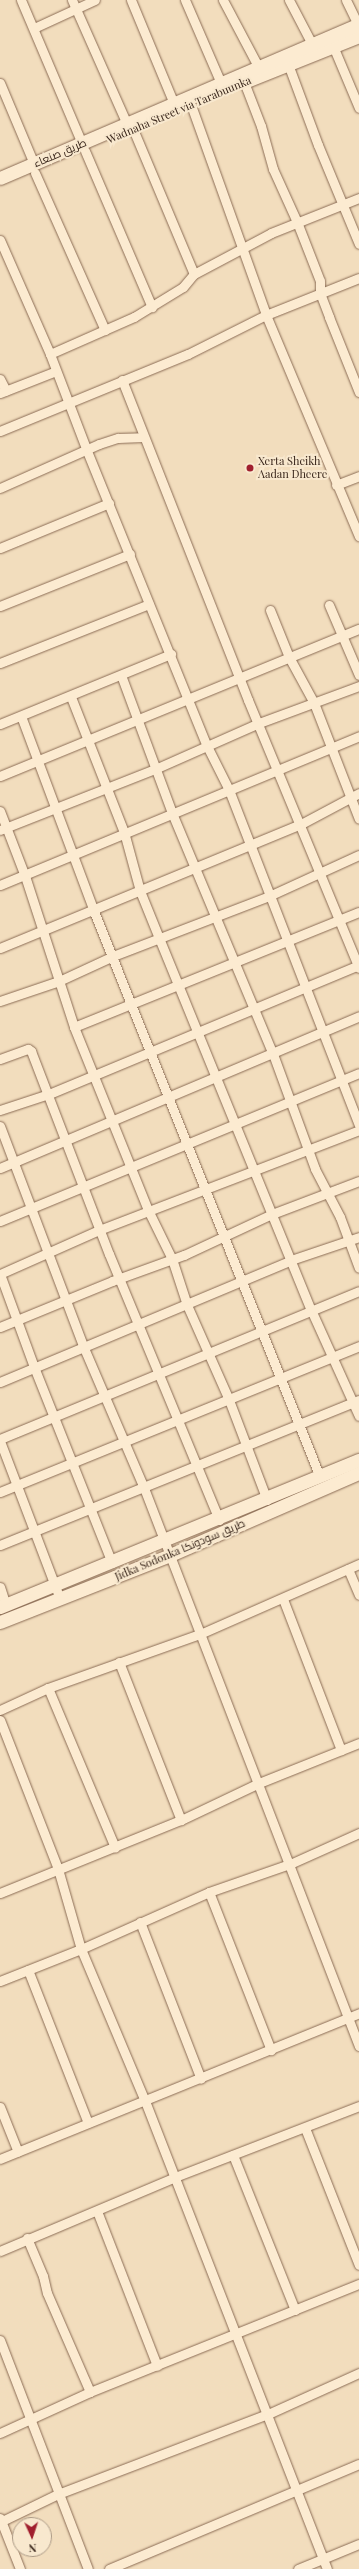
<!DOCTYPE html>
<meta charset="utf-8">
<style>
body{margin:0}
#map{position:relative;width:359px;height:2569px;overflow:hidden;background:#f2ddbd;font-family:"Playfair Display",Cairo,serif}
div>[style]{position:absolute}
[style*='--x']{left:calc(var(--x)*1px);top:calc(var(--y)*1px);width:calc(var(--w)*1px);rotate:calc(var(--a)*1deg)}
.roads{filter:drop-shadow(0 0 1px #8b6c55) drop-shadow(0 0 1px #8b6c55)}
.street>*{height:9px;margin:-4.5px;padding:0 4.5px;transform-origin:4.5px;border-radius:4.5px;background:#fcebd1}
.secondary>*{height:13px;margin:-6.5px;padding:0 6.5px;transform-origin:6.5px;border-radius:6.5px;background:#fcebd1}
.dots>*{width:11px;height:11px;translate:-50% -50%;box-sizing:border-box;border:2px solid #f8e8ce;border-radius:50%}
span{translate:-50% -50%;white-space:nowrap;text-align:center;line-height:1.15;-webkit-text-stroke:4px #f8e8ce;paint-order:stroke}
.street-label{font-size:11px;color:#39261b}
.poi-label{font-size:11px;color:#39261b}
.left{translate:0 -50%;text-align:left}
.north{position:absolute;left:12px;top:2517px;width:40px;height:40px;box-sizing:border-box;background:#f8e8ce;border:1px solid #ac9a86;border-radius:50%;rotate:177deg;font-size:11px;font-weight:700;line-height:16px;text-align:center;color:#39261b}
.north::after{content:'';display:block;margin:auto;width:14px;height:18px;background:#a01f2e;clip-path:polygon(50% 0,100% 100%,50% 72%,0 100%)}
</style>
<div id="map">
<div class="roads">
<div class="street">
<i style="--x:21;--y:0;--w:156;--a:67"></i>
<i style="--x:72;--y:0;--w:136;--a:66.1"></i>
<i style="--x:131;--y:0;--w:113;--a:67.5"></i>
<i style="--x:185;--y:0;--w:90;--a:66.6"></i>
<i style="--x:223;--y:0;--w:75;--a:62.1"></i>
<i style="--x:289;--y:0;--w:50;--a:62.4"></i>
<i style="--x:346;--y:0;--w:28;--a:64"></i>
<i style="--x:34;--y:28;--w:67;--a:-24.7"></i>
<i style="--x:333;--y:46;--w:67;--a:67.2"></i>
<i style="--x:288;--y:64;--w:86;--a:69.7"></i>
<i style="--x:318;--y:145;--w:107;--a:67.5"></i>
<i style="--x:244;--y:82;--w:47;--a:68.9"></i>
<i style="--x:261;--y:126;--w:45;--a:74.4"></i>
<i style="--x:273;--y:169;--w:58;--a:65.6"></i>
<i style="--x:297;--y:222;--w:63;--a:68.7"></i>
<i style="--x:320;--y:281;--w:12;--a:90"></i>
<i style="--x:320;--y:293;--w:26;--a:69"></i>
<i style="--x:329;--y:317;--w:81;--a:68.2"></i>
<i style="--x:0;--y:83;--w:88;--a:67.2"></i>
<i style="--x:191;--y:105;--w:223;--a:70.3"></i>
<i style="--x:266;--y:315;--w:240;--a:67.2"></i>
<i style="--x:133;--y:129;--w:157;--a:67.2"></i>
<i style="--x:85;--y:151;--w:170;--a:66.8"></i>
<i style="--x:35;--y:173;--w:172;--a:66"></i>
<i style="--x:0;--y:240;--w:124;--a:66.3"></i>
<i style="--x:50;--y:354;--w:104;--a:69.1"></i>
<i style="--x:87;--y:451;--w:318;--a:67.9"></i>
<i style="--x:207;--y:746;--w:49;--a:63.4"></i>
<i style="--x:229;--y:790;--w:359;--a:68.8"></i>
<i style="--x:50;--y:354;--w:92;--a:-23.8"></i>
<i style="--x:134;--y:317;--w:57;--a:-31.5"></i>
<i style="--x:183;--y:287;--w:17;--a:-50"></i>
<i style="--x:194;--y:274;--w:87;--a:-28"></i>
<i style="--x:271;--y:233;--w:95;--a:-21.7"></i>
<i style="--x:0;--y:379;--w:13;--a:63"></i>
<i style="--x:122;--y:380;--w:344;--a:68.5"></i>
<i style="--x:248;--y:700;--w:290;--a:67.5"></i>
<i style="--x:0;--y:393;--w:60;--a:-21.4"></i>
<i style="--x:0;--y:431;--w:203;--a:-22.3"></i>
<i style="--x:188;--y:354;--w:87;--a:-26.6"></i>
<i style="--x:266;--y:315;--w:100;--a:-21.7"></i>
<i style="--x:336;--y:485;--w:25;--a:-21"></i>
<i style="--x:0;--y:488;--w:108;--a:-24"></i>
<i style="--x:99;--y:444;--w:20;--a:-18"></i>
<i style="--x:118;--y:438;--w:25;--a:-2"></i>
<i style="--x:0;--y:548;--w:118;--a:-22.4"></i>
<i style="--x:329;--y:605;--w:76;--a:66.8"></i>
<i style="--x:0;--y:606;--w:140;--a:-21.8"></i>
<i style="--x:270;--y:610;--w:51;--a:68"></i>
<i style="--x:289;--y:657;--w:52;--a:61.5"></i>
<i style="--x:314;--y:703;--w:124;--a:68.8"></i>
<i style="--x:0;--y:663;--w:160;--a:-21.6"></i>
<i style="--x:121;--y:675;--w:147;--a:69.7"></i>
<i style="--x:172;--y:813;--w:261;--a:67.3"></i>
<i style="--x:273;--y:1054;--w:122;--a:69.9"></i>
<i style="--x:315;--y:1169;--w:54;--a:62.5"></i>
<i style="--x:340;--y:1217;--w:54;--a:69.6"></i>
<i style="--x:71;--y:697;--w:145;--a:68.6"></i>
<i style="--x:124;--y:832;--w:61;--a:74.8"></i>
<i style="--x:140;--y:891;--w:51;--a:68"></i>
<i style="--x:159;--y:938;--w:404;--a:67.8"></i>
<i style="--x:312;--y:1312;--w:114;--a:65.7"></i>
<i style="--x:21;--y:716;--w:206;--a:69.5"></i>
<i style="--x:93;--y:909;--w:612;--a:68.22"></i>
<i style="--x:0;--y:724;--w:185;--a:-22.3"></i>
<i style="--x:0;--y:776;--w:388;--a:-22.3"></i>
<i style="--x:0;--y:811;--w:70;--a:69"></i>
<i style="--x:25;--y:876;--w:159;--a:72"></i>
<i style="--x:74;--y:1027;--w:197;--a:68"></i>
<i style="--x:148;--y:1210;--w:55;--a:63.9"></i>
<i style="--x:172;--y:1259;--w:48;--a:71.9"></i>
<i style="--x:187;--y:1305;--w:104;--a:66.1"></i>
<i style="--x:229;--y:1400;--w:107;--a:69.2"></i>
<i style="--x:0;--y:830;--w:167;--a:-21.5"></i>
<i style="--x:155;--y:769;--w:114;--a:-23.9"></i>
<i style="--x:259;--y:723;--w:107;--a:-20.3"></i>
<i style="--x:0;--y:885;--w:389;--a:-22.5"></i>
<i style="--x:0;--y:948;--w:326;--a:-22.4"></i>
<i style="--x:301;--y:824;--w:66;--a:-28.1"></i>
<i style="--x:0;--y:1001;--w:62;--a:-18.7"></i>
<i style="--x:59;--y:981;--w:60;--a:-24.8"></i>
<i style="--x:113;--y:956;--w:167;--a:-21"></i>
<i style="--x:269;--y:896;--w:99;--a:-24.5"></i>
<i style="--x:74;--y:1027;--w:307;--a:-22"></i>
<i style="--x:0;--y:1059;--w:30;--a:-20"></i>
<i style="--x:28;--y:1049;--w:4;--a:34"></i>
<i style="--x:31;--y:1051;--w:217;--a:69"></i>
<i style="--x:109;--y:1254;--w:288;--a:67.5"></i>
<i style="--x:0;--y:1110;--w:52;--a:-18.1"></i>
<i style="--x:49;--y:1094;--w:336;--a:-22.6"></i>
<i style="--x:0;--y:1126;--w:237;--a:69.3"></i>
<i style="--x:84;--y:1348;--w:152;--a:66.8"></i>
<i style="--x:144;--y:1488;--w:598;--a:68.93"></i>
<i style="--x:0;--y:1168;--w:390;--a:-22.9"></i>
<i style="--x:0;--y:1221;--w:388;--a:-22.4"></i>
<i style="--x:0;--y:1274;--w:108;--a:-24"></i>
<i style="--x:99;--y:1230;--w:279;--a:-21"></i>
<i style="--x:0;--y:1274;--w:99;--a:69.9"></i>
<i style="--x:34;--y:1367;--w:211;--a:68.3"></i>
<i style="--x:0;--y:1327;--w:121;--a:-22.3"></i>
<i style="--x:112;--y:1281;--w:77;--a:-19.9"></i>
<i style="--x:184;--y:1255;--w:97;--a:-25"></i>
<i style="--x:272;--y:1214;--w:93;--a:-20.8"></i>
<i style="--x:0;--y:1382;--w:316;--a:-22.7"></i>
<i style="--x:291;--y:1260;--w:72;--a:-18.7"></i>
<i style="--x:0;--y:1439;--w:388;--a:-22.4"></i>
<i style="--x:0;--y:1441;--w:169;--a:69.2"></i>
<i style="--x:0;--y:1492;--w:388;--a:-22.1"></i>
<i style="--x:0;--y:1545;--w:387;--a:-22"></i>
<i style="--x:348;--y:1569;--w:28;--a:67"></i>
<i style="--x:0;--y:1587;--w:19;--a:72"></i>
<i style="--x:283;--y:1599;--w:162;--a:69"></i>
<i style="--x:119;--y:1662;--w:170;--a:68.6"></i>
<i style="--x:48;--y:1688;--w:173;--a:67.2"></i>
<i style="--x:0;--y:1710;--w:53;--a:-24.6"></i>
<i style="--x:48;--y:1688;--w:161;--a:-19.6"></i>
<i style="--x:200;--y:1634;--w:174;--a:-23.8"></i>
<i style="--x:0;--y:1720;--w:160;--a:68.7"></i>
<i style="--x:58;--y:1869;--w:83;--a:74"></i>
<i style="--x:81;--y:1949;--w:165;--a:67.2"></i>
<i style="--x:145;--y:2101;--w:502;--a:68.75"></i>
<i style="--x:209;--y:1892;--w:170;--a:68.6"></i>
<i style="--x:0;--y:1893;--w:195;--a:-22"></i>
<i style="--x:181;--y:1820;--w:86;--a:-25.4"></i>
<i style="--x:259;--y:1783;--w:108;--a:-21.8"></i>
<i style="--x:140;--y:1922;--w:168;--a:68.8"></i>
<i style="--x:28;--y:1970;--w:164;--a:68.6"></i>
<i style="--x:0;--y:1981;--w:87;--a:-21.6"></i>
<i style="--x:81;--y:1949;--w:140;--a:-24"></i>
<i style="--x:209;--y:1892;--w:86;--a:-19.1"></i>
<i style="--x:290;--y:1864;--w:76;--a:-24.2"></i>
<i style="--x:0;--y:2107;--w:48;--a:68.2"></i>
<i style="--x:305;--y:2128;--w:147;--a:68.5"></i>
<i style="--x:233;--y:2155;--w:167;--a:68.2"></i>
<i style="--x:0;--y:2159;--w:388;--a:-22.1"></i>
<i style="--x:97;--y:2211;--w:166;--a:68.8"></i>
<i style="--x:27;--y:2238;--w:41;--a:67.2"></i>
<i style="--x:43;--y:2276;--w:17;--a:77"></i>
<i style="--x:47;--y:2293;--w:108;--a:66.5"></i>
<i style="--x:0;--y:2251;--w:190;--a:-22.9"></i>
<i style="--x:175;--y:2177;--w:197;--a:-21.1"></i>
<i style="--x:0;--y:2340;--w:245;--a:69"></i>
<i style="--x:0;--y:2433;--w:99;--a:-24.5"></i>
<i style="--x:90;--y:2392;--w:290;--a:-21.9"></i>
<i style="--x:0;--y:2518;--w:55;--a:68.6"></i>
<i style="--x:0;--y:2522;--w:64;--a:-25.8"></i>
<i style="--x:58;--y:2494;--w:225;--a:-20.9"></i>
<i style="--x:268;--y:2414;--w:100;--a:-24.3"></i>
<i style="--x:109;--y:2569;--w:271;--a:-22.8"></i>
<i style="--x:298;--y:2569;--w:66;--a:-22.3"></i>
</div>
<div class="secondary">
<i style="--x:244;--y:82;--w:124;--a:-21.8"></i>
<i style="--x:0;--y:178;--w:391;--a:-23.2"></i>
<i style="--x:0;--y:1607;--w:388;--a:-22.3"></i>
<i style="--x:0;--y:1622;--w:183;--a:-21.5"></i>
<i style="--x:170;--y:1555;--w:206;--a:-23.5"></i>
</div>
</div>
<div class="dots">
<i style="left:250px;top:468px;background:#a01f2e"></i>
</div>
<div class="street-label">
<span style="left:179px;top:110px;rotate:-23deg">Wadnaha Street via Tarabuunka</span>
<span style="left:60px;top:153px;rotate:-23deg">طريق صنعاء</span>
<span style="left:180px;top:1550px;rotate:-23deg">Jidka Sodonka طريق سودونكا</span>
</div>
<div class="poi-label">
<span class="left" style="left:258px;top:468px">Xerta Sheikh<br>Aadan Dheere</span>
</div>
<div class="north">N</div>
</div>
